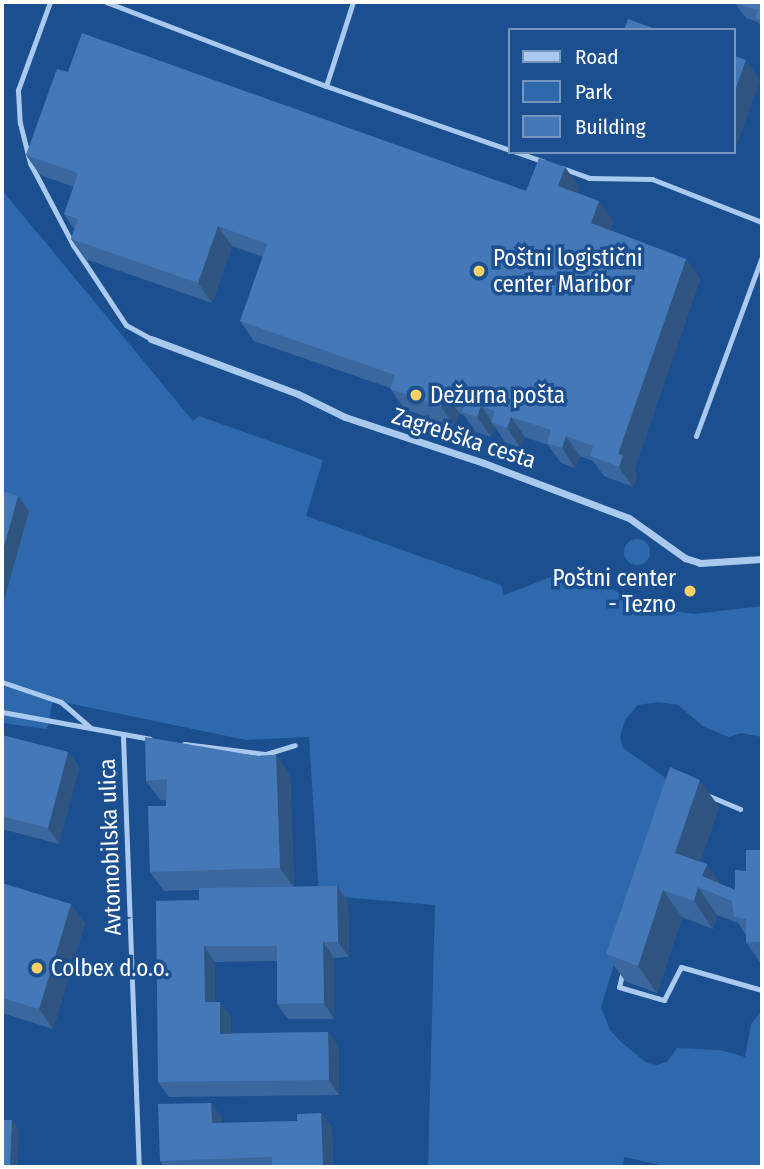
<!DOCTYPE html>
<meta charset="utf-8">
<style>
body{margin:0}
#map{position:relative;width:764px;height:1169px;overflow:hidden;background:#1b4f8f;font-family:"Fira Sans Condensed",sans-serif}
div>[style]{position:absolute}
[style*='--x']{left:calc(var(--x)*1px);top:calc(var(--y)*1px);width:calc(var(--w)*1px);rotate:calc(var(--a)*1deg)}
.green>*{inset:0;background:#2e69ad}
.round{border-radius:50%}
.lane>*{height:5px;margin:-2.5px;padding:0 2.5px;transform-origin:2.5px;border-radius:2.5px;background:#a9c9ee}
.street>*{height:7px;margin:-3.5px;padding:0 3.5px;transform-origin:3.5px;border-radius:3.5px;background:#a9c9ee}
.wall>*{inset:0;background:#3a679d}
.shaded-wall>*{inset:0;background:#305480}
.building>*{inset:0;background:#4478b7}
.dots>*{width:19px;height:19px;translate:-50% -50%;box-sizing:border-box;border:4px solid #1b4f8f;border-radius:50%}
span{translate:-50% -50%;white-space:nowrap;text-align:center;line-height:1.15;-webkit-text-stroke:7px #1b4f8f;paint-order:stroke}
.poi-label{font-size:23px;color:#fff}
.left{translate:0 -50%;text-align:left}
.right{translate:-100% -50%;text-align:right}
.street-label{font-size:23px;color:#fff}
.frame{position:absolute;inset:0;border:4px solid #fff;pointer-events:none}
.legend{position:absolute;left:508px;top:28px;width:228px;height:126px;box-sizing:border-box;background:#1b4f8f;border:2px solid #7695bc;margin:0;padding:9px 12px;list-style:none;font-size:21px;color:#fff}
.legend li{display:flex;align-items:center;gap:14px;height:35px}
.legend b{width:35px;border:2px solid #7695bc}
</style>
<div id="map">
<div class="green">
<i style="clip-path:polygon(2px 190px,193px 421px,199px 416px,323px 460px,306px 516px,501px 585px,504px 595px,559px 574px,596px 578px,639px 606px,694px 614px,762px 606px,762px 737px,741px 733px,729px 737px,704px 727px,678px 705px,658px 702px,638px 705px,625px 720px,620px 737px,623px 748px,663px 776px,670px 785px,601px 1007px,610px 1030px,621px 1042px,647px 1063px,657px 1065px,667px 1062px,677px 1048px,721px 1050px,745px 1057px,751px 1024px,762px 1010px,762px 1167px,669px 1167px,624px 1157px,623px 1167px,428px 1167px,435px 905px,319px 895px,309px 737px,246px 740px,53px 700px,47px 729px,2px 723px)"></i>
<i class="round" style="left:624px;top:539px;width:26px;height:26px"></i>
</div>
<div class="lane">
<i style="--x:50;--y:2;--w:94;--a:110"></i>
<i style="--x:18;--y:90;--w:33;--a:87"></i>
<i style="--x:20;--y:123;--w:41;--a:76"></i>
<i style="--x:30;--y:163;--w:93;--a:62.3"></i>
<i style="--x:73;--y:245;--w:96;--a:56.5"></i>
<i style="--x:126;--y:325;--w:29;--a:29"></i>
<i style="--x:106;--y:2;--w:235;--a:20.9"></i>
<i style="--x:326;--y:86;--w:195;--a:19.2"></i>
<i style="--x:326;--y:86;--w:88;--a:-72.2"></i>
<i style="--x:516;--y:152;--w:28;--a:19"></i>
<i style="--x:562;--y:168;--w:29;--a:20"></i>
<i style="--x:589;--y:178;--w:63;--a:0.9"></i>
<i style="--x:652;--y:179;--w:118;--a:21.4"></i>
<i style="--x:696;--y:436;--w:191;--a:-69.8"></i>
<i style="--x:2;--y:682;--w:62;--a:18.7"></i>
<i style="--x:61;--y:702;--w:38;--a:41"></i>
<i style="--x:2;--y:712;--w:150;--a:10.3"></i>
<i style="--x:123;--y:736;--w:431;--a:87.9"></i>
<i style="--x:184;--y:744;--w:83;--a:7"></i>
<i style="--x:266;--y:754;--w:30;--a:-17"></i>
<i style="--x:707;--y:795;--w:36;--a:23"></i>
<i style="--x:762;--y:813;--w:4;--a:90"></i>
<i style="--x:623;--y:970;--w:17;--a:103"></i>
<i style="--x:619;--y:987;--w:47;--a:16.1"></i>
<i style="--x:664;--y:1000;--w:37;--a:-63"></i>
<i style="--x:681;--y:967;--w:84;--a:15.9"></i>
</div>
<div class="street">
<i style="--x:151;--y:339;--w:157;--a:20.5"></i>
<i style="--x:298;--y:394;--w:52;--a:26.1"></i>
<i style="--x:345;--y:417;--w:146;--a:18.3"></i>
<i style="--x:484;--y:463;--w:155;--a:20.8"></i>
<i style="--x:629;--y:518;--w:69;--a:35.5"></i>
<i style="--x:685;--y:558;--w:16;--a:18"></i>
<i style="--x:700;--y:563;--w:62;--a:-3.7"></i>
</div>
<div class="wall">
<i style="clip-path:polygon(762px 2px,762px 28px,758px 22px,746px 18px,735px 3px)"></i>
<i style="clip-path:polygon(68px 72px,526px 191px,565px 167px,579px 187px,577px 193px,613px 221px,610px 230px,686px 259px,700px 279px,634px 470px,637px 475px,633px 487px,604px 476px,593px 461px,580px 456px,575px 468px,561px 463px,548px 445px,525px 437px,521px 448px,505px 442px,495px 427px,491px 437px,476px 432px,464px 415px,459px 413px,455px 427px,404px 409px,390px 388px,254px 341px,240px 321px,263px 257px,232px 246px,212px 303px,85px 259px,71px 239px,74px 229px,64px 214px,74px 187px,40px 175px,26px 155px)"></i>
<i style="clip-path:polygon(2px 735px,68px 752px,79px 767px,59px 844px,2px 829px)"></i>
<i style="clip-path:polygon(276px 755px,290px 775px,294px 887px,337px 886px,348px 902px,349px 957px,334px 958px,334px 1019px,288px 1019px,277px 1004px,277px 961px,215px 962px,215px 1002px,231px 1017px,231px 1033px,328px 1032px,339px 1047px,339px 1095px,169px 1097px,158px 1082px,199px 900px,199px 890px,164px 891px,150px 872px,166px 806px,166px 800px,160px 800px,146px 781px,258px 756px)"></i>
<i style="clip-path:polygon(719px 807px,700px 862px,707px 864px,720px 884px,735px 890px,746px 871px,762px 850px,762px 965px,746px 942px,746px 935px,738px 923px,717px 915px,713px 929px,682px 917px,657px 993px,625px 981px,606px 954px)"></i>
<i style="clip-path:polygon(2px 883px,85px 923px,53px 1029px,2px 1013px)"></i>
<i style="clip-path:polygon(211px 1103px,222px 1118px,222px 1123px,297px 1121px,321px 1113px,332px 1128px,333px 1167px,164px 1167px,160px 1161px)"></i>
</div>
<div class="shaded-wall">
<i style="clip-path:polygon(746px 60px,760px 80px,734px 153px,734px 93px)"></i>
<i style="clip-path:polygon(565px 167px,579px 187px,572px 206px,558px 186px)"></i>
<i style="clip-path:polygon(599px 201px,613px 221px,605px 243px,591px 223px)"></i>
<i style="clip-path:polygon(218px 226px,232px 246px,212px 303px,198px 283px)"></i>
<i style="clip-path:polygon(686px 259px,700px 279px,634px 470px,637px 475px,633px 487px,619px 467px,618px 454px)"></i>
<i style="clip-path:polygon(445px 393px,459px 413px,455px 427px,441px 407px)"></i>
<i style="clip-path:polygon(481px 406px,493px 423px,491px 422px,495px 427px,491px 437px,477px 417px)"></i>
<i style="clip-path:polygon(511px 417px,525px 437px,521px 448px,507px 428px)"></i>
<i style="clip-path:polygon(566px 436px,580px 456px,575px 468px,562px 448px)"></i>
<i style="clip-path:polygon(18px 496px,29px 511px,2px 608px,2px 554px)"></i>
<i style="clip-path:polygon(68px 752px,79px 767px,59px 844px,48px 828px)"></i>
<i style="clip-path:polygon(276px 755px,290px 775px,294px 888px,280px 868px)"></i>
<i style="clip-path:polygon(700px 780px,719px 807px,694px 880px,675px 853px)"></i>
<i style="clip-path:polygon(707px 864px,726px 892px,702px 876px)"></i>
<i style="clip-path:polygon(337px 886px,348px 902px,349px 957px,338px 942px)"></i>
<i style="clip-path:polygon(698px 887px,717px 915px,713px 929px,694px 901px)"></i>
<i style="clip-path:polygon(663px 890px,682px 917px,657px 993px,638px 966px)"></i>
<i style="clip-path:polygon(71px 904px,85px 923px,53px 1029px,39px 1009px)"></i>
<i style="clip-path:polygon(323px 942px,334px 958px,334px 1019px,324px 1003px)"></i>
<i style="clip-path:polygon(204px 946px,215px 962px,215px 1017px,205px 1002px)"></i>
<i style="clip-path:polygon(220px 1002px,231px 1017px,231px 1049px,220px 1034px)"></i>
<i style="clip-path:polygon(328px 1032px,339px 1047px,339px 1095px,329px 1080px)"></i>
<i style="clip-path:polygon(211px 1103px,222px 1118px,222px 1139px,212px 1123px)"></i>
<i style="clip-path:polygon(321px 1113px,332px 1128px,333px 1167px,323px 1167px)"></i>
<i style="clip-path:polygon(12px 1120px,19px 1131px,17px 1167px,10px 1167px)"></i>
</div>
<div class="building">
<i style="clip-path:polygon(735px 2px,762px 2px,762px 20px,755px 18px,758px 10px,735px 3px)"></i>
<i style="clip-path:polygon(628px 19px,658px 30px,624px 30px)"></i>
<i style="clip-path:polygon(82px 33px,526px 191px,539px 158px,565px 167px,558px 186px,599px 201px,591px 223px,686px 259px,618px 454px,623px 455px,619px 467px,590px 456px,593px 446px,566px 436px,562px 448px,547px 443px,551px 430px,511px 417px,507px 428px,491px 422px,495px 411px,481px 406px,477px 417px,462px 412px,466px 401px,445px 393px,441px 407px,390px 389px,395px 375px,240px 321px,267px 244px,218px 226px,198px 283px,71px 239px,78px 219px,64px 214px,78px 173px,26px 155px,57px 69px,68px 72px)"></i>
<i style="clip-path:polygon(734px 56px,746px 60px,734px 93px)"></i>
<i style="clip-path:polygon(2px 491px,18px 496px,2px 554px)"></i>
<i style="clip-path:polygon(2px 735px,68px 752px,48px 828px,2px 816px)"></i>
<i style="clip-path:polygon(145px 737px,258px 756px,276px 755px,280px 868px,150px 872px,148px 806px,166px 806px,167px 779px,146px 781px)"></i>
<i style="clip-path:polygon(670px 767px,700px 780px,675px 853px,707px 864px,702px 876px,735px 890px,735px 870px,746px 871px,746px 850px,762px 850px,762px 942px,746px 942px,746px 919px,734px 917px,732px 901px,698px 887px,694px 901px,663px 890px,638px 966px,606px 954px)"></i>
<i style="clip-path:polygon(2px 883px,71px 904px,39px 1009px,2px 998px)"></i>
<i style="clip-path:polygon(337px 886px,338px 942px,323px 942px,324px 1003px,277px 1004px,277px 946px,204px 946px,205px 1002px,220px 1002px,220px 1034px,328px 1032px,329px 1080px,158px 1082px,156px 901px,199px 900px,199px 888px)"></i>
<i style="clip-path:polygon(211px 1103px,212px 1123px,297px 1121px,297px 1114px,321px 1113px,323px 1167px,272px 1167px,272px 1157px,160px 1161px,158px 1104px)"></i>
<i style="clip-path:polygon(2px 1120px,12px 1120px,10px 1167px,2px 1167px)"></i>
</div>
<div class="dots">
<i style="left:479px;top:271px;background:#ffd166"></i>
<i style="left:416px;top:395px;background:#ffd166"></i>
<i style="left:690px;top:591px;background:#ffd166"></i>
<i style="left:37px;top:968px;background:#ffd166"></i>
</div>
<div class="poi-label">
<span class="left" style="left:493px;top:271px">Poštni logistični<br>center Maribor</span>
<span class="left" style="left:430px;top:395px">Dežurna pošta</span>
<span class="right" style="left:676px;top:591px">Poštni center<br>- Tezno</span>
<span class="left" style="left:51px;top:968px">Colbex d.o.o.</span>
</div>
<div class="street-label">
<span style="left:464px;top:438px;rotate:18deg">Zagrebška cesta</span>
<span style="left:110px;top:847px;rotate:-92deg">Avtomobilska ulica</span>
</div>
<div class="frame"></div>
<ul class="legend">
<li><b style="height:9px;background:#a9c9ee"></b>Road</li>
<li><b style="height:19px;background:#2e69ad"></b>Park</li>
<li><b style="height:19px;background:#4478b7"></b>Building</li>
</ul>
</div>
